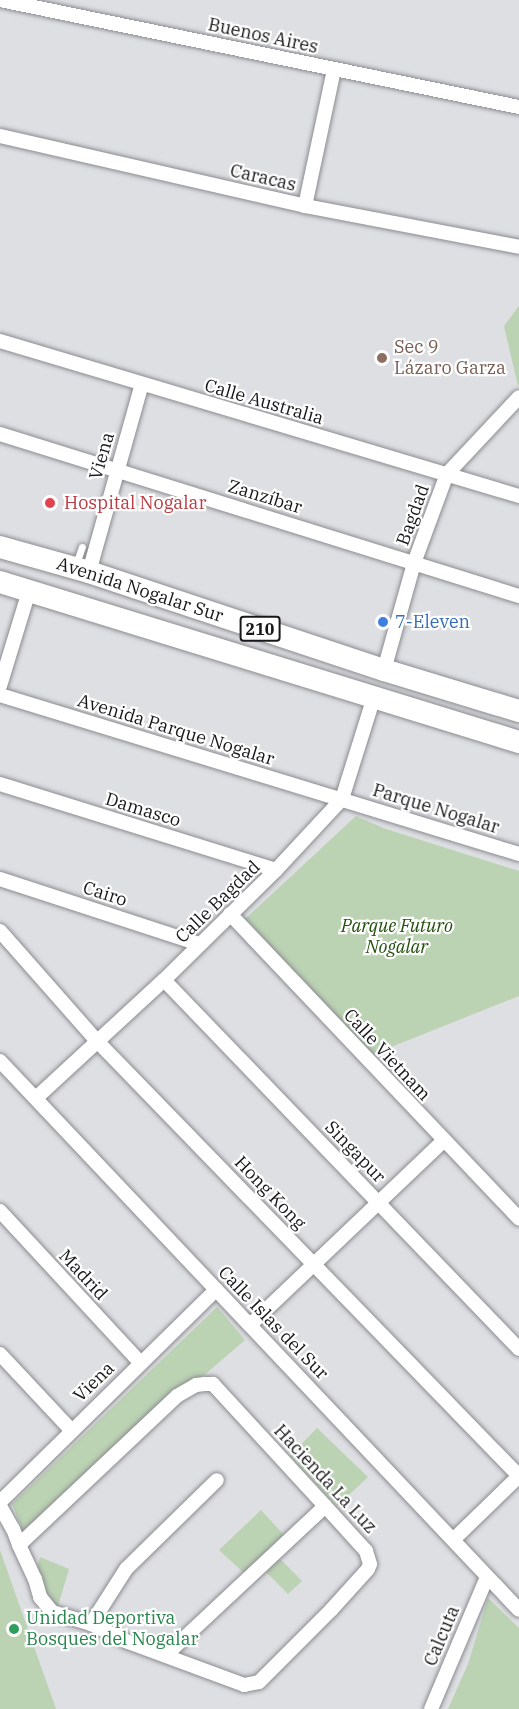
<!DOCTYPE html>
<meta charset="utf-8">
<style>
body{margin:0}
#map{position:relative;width:519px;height:1709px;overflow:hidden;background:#dedfe3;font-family:"IBM Plex Serif",serif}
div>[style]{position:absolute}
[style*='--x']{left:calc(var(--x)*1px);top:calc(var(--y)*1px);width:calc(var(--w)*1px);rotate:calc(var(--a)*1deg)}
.green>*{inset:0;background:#bbd2b3}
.roads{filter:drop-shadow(0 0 2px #8b8c90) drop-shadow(0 0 2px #8b8c90)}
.service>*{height:7px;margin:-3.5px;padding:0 3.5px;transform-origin:3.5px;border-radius:3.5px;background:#fff}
.minor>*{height:14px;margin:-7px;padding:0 7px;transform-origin:7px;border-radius:7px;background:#fff}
.trunk>*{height:22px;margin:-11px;padding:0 11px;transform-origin:11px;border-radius:11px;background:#fff}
.dots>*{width:16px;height:16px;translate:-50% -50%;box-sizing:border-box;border:3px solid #fff;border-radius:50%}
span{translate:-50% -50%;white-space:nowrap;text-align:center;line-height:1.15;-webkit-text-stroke:4.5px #fff;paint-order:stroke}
.shield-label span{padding:2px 4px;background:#fff;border:2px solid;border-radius:4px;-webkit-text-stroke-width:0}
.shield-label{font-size:16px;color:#18181a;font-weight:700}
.street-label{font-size:18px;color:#18181a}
.education-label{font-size:18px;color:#785e54}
.left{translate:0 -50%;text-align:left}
.health-label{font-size:18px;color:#be3a42}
.shop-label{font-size:18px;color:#366cbe}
.park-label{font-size:18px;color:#224f0c;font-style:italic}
.leisure-label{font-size:18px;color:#27864d}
</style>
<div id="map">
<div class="green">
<i style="clip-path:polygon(519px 306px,519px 384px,518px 386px,504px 326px)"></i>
<i style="clip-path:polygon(356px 816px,383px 828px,519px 871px,519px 996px,371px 1055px,245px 919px)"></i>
<i style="clip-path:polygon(217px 1307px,245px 1340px,23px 1531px,12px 1504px)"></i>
<i style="clip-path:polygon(317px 1428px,368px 1477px,337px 1506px,290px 1456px)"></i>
<i style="clip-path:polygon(261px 1510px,284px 1535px,244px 1573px,219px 1550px)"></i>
<i style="clip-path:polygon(0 1550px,56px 1709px,0 1709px)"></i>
<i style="clip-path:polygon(40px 1557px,69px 1569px,58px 1606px,47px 1603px,36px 1572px)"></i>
<i style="clip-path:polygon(280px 1559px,302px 1581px,288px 1594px,266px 1572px)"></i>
<i style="clip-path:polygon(488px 1598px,519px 1628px,519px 1709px,448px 1709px,468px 1664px)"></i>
</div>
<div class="roads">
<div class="service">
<i style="--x:76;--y:564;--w:18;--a:-71"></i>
</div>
<div class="minor">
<i style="--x:0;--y:0;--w:530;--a:11.65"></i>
<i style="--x:0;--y:136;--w:313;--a:12.9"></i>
<i style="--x:305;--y:206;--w:218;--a:10.8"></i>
<i style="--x:305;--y:206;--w:139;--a:-78"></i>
<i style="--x:0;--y:341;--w:542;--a:16.63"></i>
<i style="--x:0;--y:434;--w:544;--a:17.34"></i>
<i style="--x:89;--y:572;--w:195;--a:-74.3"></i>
<i style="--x:384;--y:670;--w:111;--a:-74.3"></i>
<i style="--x:414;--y:563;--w:95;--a:-69.7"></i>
<i style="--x:447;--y:474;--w:105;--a:-46.9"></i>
<i style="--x:0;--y:686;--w:99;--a:-73"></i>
<i style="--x:0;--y:695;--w:543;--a:17.03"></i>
<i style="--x:0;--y:784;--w:289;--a:17.3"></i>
<i style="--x:0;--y:879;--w:209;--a:18.1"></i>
<i style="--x:230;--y:914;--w:420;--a:46.5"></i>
<i style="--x:0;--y:931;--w:147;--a:48.6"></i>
<i style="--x:97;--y:1041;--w:606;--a:45.87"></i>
<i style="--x:164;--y:980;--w:512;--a:46.11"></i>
<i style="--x:0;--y:1061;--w:755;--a:46.61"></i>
<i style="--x:36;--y:1098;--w:174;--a:-42.7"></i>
<i style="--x:164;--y:980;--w:157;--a:-44.5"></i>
<i style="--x:276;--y:870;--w:97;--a:-47.1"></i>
<i style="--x:342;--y:799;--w:107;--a:-72.6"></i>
<i style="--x:0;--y:1211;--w:206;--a:47.2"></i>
<i style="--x:250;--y:1325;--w:267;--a:-43.6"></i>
<i style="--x:0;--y:1354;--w:104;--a:46.9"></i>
<i style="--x:0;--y:1502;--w:303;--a:-44.5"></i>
<i style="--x:0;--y:1506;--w:26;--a:61"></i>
<i style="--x:13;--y:1529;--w:17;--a:69"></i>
<i style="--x:19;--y:1545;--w:38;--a:65"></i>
<i style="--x:35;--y:1579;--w:19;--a:74"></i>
<i style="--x:40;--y:1597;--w:19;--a:51"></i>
<i style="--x:52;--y:1612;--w:41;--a:17.1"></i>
<i style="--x:91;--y:1624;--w:41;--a:25.9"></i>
<i style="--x:128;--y:1642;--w:124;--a:20.3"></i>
<i style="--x:244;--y:1685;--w:15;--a:-11"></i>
<i style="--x:259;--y:1682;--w:102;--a:-45"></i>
<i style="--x:331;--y:1610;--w:55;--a:-47.9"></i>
<i style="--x:368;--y:1569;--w:5;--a:-68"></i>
<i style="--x:370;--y:1564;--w:14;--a:-107"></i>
<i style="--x:366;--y:1551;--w:61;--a:-132.3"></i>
<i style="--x:325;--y:1506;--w:166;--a:-132.6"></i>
<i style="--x:213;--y:1384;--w:8;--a:180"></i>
<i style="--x:205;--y:1384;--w:9;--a:174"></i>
<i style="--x:196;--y:1385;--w:22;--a:150"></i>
<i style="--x:177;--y:1396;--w:217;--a:136.7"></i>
<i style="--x:454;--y:1539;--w:91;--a:-44.1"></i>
<i style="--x:91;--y:1624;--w:65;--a:-57.5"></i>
<i style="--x:126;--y:1569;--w:127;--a:-44.4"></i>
<i style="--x:166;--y:1655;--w:218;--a:-43.1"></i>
<i style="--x:431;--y:1709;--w:143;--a:-67"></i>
</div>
<div class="trunk">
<i style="--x:0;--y:547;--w:92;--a:15.7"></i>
<i style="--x:89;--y:572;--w:311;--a:18.4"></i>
<i style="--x:384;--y:670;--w:141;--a:16.9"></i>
<i style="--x:0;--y:582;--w:543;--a:17.13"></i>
</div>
</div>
<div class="dots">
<i style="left:382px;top:358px;background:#8d6e63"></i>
<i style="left:50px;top:503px;background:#e0444e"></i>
<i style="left:383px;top:622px;background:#3f7fe0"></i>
<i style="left:14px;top:1629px;background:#2e9e5b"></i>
</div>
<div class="shield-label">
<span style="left:260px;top:629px">210</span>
</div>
<div class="street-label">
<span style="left:263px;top:36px;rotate:12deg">Buenos Aires</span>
<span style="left:263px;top:178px;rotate:13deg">Caracas</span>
<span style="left:264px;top:402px;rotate:16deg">Calle Australia</span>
<span style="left:102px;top:456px;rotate:-74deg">Viena</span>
<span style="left:265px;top:497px;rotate:17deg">Zanzíbar</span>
<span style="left:413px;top:515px;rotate:-70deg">Bagdad</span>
<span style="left:140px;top:590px;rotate:18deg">Avenida Nogalar Sur</span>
<span style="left:176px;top:730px;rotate:17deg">Avenida Parque Nogalar</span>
<span style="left:436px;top:809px;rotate:17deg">Parque Nogalar</span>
<span style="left:143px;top:810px;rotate:17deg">Damasco</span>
<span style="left:105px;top:894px;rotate:18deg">Cairo</span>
<span style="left:218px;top:902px;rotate:-44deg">Calle Bagdad</span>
<span style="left:387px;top:1055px;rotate:47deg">Calle Vietnam</span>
<span style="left:355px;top:1152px;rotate:46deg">Singapur</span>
<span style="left:270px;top:1193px;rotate:46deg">Hong Kong</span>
<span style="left:83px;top:1275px;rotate:47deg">Madrid</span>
<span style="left:273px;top:1323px;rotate:46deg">Calle Islas del Sur</span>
<span style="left:94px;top:1382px;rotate:-44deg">Viena</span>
<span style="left:325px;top:1479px;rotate:47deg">Hacienda La Luz</span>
<span style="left:442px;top:1636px;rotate:-67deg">Calcuta</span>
</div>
<div class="education-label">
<span class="left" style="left:394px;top:358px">Sec 9<br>Lázaro Garza</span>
</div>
<div class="health-label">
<span class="left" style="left:64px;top:503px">Hospital Nogalar</span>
</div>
<div class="shop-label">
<span class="left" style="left:395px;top:622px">7-Eleven</span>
</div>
<div class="park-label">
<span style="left:397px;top:937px">Parque Futuro<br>Nogalar</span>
</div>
<div class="leisure-label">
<span class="left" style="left:26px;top:1629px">Unidad Deportiva<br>Bosques del Nogalar</span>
</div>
</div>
